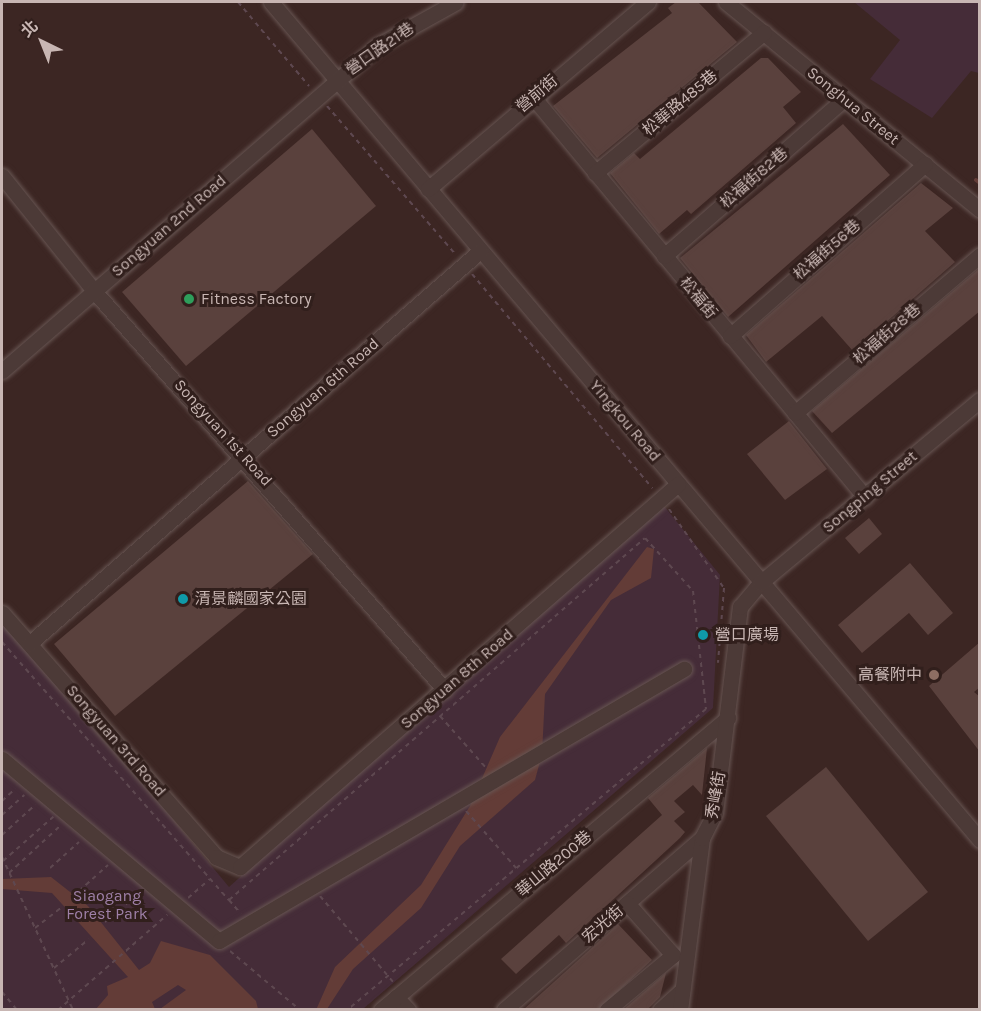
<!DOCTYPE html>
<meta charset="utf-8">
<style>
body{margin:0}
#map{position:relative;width:981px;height:1011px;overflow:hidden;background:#3c2623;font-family:Karla,"Noto Sans TC",sans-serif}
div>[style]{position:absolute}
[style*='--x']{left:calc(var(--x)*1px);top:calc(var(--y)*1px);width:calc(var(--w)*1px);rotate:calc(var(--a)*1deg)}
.green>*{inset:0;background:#452c38}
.water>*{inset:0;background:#633c37}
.stream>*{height:4px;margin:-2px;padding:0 2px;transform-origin:2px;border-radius:2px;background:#633c37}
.building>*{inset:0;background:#5a413d}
.path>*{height:2px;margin-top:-1px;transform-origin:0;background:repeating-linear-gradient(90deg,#5e4850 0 4.5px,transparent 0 9px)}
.roads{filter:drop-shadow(0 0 2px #675552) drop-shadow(0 0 2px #675552)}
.minor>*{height:15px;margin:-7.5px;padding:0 7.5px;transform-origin:7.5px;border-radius:7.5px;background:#4c3a37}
.dots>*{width:16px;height:16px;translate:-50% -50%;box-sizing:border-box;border:3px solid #311f1c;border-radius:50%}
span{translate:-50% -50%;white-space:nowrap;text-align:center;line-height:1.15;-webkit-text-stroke:6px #311f1c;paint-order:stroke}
.street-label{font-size:16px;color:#c8b6b3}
.poi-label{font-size:16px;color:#c8b6b3}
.left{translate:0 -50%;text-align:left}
.right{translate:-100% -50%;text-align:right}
.park-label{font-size:16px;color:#9f80a8}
.frame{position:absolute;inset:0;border:3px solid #c8b6b3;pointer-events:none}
.north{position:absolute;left:12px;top:12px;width:60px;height:60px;-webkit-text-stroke:4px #311f1c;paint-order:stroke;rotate:317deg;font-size:16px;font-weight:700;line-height:24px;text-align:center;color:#c8b6b3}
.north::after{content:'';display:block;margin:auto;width:21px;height:27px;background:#c8b6b3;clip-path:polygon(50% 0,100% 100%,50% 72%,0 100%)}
</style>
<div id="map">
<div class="green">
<i style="clip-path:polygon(854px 2px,979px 2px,979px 73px,971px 71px,932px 118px,870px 79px,900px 40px)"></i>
<i style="clip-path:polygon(660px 501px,720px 575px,713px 708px,363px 1009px,2px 1009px,2px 613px,229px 887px)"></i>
</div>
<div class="water">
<i style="clip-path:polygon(647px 547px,654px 549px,651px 578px,611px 600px,545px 694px,542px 754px,535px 780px,460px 846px,421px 908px,353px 969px,327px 1009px,316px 1010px,335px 967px,421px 885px,470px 806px,500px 737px)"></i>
<i style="clip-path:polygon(51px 877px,88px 906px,139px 970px,150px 963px,161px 941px,210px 955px,256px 1001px,258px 1009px,160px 1009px,186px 990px,178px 985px,152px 1002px,155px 1009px,96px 1009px,108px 995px,107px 986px,128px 977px,52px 893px,2px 889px,2px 879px)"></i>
</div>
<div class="stream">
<i style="--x:976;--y:180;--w:5;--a:37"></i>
</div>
<div class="building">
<i style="clip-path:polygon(676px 2px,698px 2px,737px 42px,597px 158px,553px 106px,672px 13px,668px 8px)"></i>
<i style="clip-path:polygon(761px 58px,768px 58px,801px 92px,783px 107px,796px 123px,691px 214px,687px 210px,659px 234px,610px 173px,634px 153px,640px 159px)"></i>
<i style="clip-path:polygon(843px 124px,890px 175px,728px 317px,680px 258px)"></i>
<i style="clip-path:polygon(312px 129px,376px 206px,186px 366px,122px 292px)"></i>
<i style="clip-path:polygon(921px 183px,953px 208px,925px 231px,955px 262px,853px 351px,822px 316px,766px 362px,746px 335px)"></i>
<i style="clip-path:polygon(980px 268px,980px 311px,832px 433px,812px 411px)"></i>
<i style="clip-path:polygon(789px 421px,827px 469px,785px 500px,747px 454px)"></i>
<i style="clip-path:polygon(248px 481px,313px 554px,115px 716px,54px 644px)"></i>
<i style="clip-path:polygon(869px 518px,882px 534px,859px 554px,845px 538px)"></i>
<i style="clip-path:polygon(910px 563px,953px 613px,928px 635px,909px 613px,862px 653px,838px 625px)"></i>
<i style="clip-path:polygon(980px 642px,980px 687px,974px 692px,980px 697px,980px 752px,929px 686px)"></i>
<i style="clip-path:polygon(707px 748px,702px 795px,693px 785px,674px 801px,685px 812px,674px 821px,685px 832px,680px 838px,566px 943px,559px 935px,516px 974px,501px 959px,662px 815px,648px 798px)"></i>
<i style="clip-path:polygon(826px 767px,928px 892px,868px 941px,766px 816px)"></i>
<i style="clip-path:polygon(618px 924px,652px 960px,598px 1010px,523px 1010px)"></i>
<i style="clip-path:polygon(666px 973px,660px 997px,647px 1010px,623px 1010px)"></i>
</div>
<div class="path">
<i style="--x:238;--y:2;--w:110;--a:49.8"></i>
<i style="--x:327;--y:106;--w:196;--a:49.1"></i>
<i style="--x:472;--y:274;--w:280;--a:49.9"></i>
<i style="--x:669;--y:509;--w:96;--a:55.2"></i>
<i style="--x:724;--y:588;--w:75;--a:94.6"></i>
<i style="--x:2;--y:642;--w:344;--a:48.7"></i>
<i style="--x:229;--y:900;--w:551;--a:-41.03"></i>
<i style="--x:645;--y:538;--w:72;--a:47.8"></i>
<i style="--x:693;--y:591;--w:119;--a:83.7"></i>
<i style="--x:706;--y:709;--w:468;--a:140"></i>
<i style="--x:440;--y:716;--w:71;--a:48.4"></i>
<i style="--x:2;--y:801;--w:18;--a:-43"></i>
<i style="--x:466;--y:811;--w:76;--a:48.7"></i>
<i style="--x:2;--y:815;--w:30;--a:-42"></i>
<i style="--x:2;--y:835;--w:45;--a:-42.3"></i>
<i style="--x:2;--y:857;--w:169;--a:65.1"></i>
<i style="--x:3;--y:861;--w:67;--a:-41.3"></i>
<i style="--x:50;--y:868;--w:39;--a:-42"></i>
<i style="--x:9;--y:873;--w:69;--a:-42.7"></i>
<i style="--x:79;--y:891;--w:39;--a:-42"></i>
<i style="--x:320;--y:896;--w:114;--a:49.6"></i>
<i style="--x:188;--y:898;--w:29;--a:-41"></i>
<i style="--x:229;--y:900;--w:18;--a:49"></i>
<i style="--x:105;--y:922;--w:45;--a:-40.5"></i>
<i style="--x:35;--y:928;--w:33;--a:-38"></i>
<i style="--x:230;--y:951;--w:92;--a:40.1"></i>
<i style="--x:54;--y:968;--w:45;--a:-39.6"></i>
<i style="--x:2;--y:992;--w:23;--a:50"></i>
<i style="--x:58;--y:1010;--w:145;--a:-41.1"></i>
</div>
<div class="roads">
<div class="minor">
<i style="--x:271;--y:2;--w:1098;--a:49.77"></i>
<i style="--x:726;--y:2;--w:328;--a:39.3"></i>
<i style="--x:533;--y:97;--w:520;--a:50.31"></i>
<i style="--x:595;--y:173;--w:220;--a:-39.8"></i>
<i style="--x:2;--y:176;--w:149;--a:51.3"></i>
<i style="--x:95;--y:292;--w:530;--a:48.67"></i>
<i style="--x:428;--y:189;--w:289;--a:-40.4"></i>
<i style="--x:664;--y:256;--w:239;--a:-41.1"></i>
<i style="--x:730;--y:336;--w:260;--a:-41.4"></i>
<i style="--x:2;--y:371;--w:496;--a:-40.9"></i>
<i style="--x:377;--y:46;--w:90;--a:-29.1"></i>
<i style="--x:795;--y:413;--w:243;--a:-40.5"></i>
<i style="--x:2;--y:613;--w:325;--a:48.7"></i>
<i style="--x:216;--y:857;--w:26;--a:23"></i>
<i style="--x:240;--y:867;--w:582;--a:-41.17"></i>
<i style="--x:30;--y:643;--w:597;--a:-41.06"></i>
<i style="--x:2;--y:759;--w:283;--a:40"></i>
<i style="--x:219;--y:941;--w:539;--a:-30.33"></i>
<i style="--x:396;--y:997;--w:18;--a:47"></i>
<i style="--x:381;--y:1010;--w:454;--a:-40.1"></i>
<i style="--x:504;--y:1010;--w:262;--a:-41"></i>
<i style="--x:607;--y:1010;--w:86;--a:-39.8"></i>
<i style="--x:673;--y:955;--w:69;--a:-131.5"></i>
<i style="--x:660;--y:1010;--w:30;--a:-42"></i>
<i style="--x:680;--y:1010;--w:173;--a:-82.7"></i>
<i style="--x:702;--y:838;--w:28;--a:-63"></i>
<i style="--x:715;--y:813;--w:208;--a:-83.1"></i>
<i style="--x:740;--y:607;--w:31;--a:-50"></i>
<i style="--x:760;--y:583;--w:286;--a:-39.8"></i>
</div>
</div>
<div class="dots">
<i style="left:189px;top:299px;background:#2e9e5b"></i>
<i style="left:183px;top:599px;background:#0f9aa8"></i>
<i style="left:703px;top:635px;background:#0f9aa8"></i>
<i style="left:934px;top:675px;background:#8d6e63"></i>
</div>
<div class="street-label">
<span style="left:380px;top:49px;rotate:-35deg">營口路21巷</span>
<span style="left:537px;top:94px;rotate:-40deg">營前街</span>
<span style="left:680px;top:103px;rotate:-40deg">松華路485巷</span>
<span style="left:853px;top:106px;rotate:39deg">Songhua Street</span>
<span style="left:754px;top:178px;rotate:-41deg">松福街82巷</span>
<span style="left:169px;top:226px;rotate:-41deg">Songyuan 2nd Road</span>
<span style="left:827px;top:250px;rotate:-41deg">松福街56巷</span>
<span style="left:698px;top:298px;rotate:51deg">松福街</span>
<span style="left:887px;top:334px;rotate:-41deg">松福街28巷</span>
<span style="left:323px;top:388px;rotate:-41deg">Songyuan 6th Road</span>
<span style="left:625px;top:421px;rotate:50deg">Yingkou Road</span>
<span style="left:223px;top:433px;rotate:48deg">Songyuan 1st Road</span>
<span style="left:870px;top:492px;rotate:-40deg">Songping Street</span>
<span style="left:457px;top:679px;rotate:-41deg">Songyuan 8th Road</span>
<span style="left:116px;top:741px;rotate:49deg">Songyuan 3rd Road</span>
<span style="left:716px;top:795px;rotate:-80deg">秀峰街</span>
<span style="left:554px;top:864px;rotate:-40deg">華山路200巷</span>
<span style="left:603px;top:924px;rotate:-41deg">宏光街</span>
</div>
<div class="poi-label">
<span class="left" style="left:201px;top:299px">Fitness Factory</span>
<span class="left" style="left:195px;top:599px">清景麟國家公園</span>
<span class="left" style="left:715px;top:635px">營口廣場</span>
<span class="right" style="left:922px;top:675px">高餐附中</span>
</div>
<div class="park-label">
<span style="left:107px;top:905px">Siaogang<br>Forest Park</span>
</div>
<div class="frame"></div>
<div class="north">北</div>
</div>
